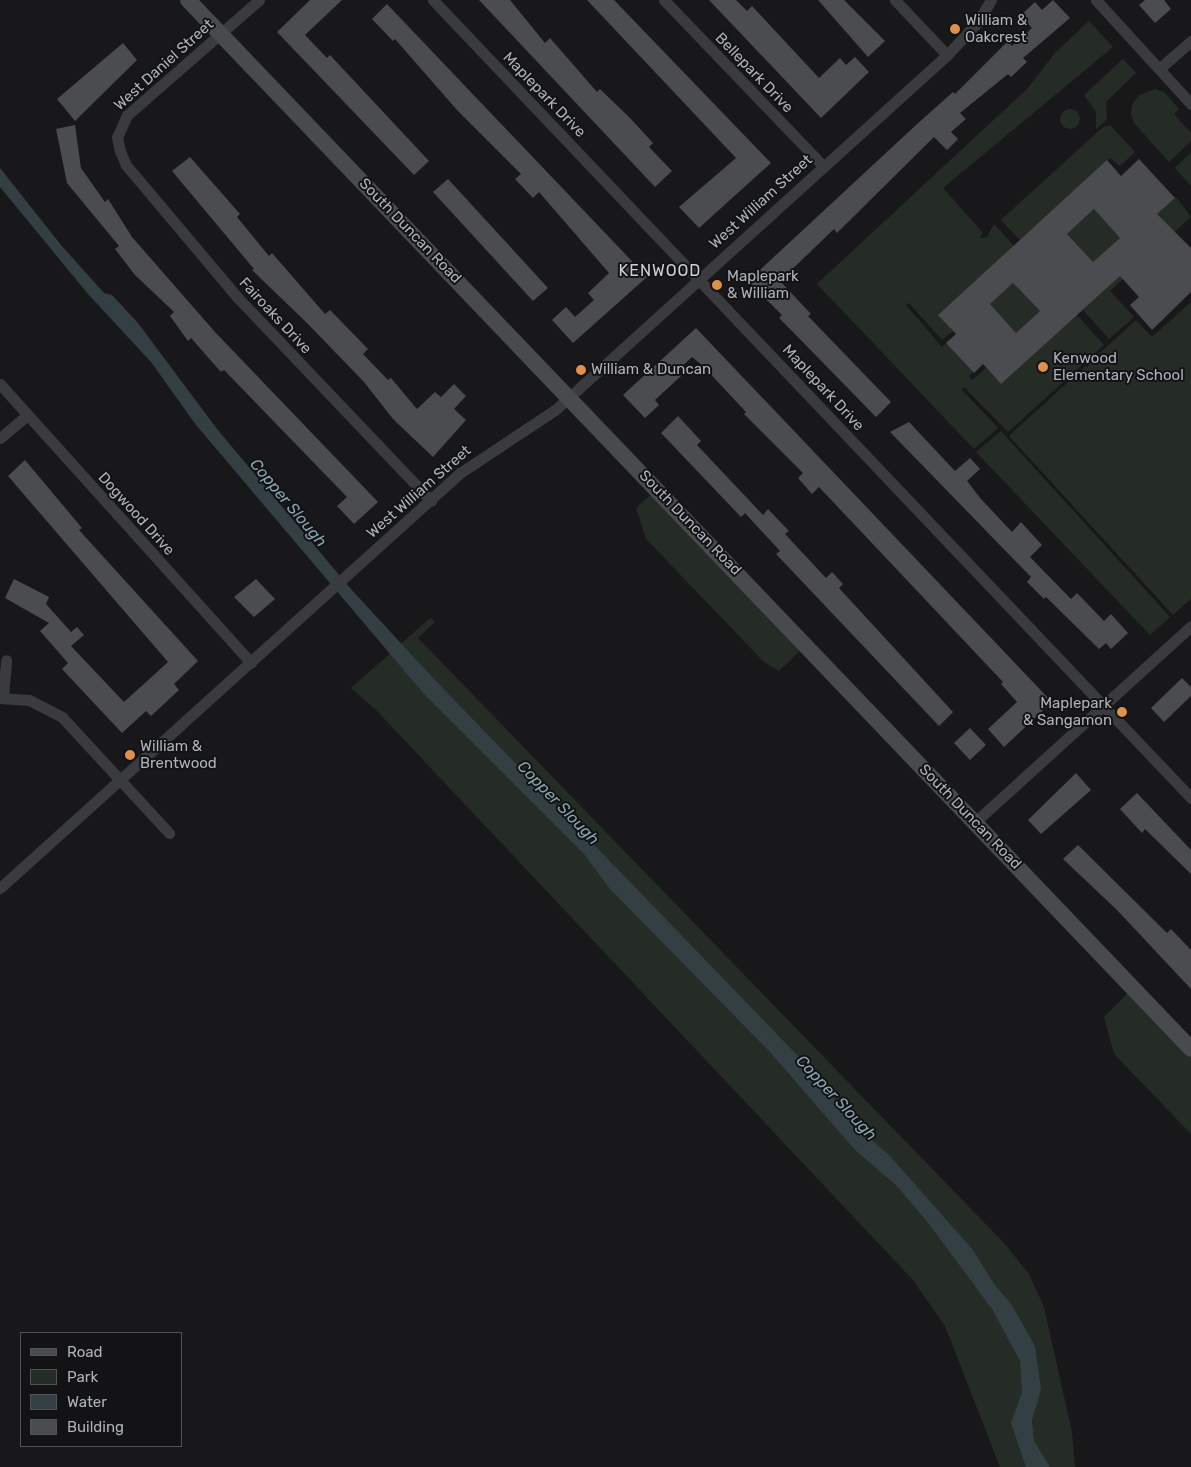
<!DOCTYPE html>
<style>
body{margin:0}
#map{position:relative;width:1191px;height:1467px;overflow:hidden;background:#18181a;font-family:Rubik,sans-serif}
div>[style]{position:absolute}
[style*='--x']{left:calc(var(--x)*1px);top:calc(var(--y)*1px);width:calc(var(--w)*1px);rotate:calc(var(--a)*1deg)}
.green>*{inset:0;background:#252c25}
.round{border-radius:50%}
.water>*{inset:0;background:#343f43}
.building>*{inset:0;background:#4a4c4f}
.street>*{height:11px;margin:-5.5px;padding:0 5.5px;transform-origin:5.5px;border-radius:5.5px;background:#3a3b3e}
.secondary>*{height:16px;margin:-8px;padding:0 8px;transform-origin:8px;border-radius:8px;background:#484b4e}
.dots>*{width:14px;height:14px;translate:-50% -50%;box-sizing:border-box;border:2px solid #131315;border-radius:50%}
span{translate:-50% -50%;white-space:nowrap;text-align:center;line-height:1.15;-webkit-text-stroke:4px #131315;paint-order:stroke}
.poi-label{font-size:15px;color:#acb2b8}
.left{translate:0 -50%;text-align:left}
.right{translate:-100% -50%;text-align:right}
.street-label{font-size:15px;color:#acb2b8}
.neighbourhood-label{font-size:16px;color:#ccd0d5;letter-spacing:1px}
.water-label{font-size:16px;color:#87a4af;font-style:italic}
.legend{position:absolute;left:20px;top:1332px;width:162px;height:115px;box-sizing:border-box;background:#131315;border:1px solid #505356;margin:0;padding:6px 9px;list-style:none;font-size:15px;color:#acb2b8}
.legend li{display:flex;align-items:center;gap:10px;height:25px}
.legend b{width:25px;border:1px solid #505356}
</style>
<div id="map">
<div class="green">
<i style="clip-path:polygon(1089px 21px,1113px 47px,943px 188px,983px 233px,979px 238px,987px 237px,994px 224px,1014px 246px,939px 314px,953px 331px,942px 340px,909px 303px,906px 305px,942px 347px,946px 343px,973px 372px,969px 376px,972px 380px,986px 368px,1001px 384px,1077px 315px,1104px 345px,1008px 432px,964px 387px,962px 390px,998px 428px,974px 449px,817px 284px,1027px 89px,1055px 53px)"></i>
<i style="clip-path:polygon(1123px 59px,1136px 73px,1106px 102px,1107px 120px,1096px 129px,1096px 112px,1084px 95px)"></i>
<i style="clip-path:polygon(1155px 89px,1164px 92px,1179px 109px,1174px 114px,1191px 133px,1191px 141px,1169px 162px,1134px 123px,1131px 114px,1132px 105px,1139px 95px)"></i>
<i class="round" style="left:1060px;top:109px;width:20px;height:20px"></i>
<i style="clip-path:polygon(1110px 125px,1135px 152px,1120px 166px,1110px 158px,1020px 240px,1001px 220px,1103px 127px)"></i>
<i style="clip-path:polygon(1191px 152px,1191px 186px,1175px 168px)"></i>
<i style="clip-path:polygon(1176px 197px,1191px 217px,1154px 250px,1157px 214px)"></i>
<i style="clip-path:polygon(1094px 209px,1120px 238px,1093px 262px,1067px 234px)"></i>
<i style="clip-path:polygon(1144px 253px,1147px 257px,1110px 291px,1134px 317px,1109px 339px,1083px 310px)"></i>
<i style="clip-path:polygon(1013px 283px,1040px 311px,1016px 333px,990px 304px)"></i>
<i style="clip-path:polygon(1191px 302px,1191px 599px,1173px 615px,1009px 436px,1136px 320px,1152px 337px)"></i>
<i style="clip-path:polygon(1001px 431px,1170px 617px,1150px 635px,976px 452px)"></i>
<i style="clip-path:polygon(657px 489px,806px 645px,779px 671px,764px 662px,646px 539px,636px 508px)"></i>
<i style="clip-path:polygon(430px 618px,435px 622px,418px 638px,1004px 1243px,1029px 1274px,1044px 1307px,1072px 1432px,1075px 1467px,1000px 1467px,945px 1326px,913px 1280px,376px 710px,351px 688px)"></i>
<i style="clip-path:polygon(1133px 988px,1191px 1049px,1191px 1134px,1114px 1054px,1104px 1017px)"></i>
</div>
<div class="water">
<i style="clip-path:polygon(0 168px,61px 245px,104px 293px,112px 295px,138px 323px,217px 429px,350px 588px,433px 678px,799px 1057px,860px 1130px,889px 1155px,973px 1250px,994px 1284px,1012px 1305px,1035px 1346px,1041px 1389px,1032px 1420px,1034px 1441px,1050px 1467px,1026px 1467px,1011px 1423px,1022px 1392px,1020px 1361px,992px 1309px,929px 1224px,897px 1186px,855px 1150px,770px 1052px,610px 889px,584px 854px,424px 694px,196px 425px,151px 362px,88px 294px,0 187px)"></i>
</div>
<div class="building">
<i style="clip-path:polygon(310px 0,342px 0,305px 35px,327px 58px,330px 55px,429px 161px,414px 175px,277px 32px)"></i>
<i style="clip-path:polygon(479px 0,510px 0,545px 43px,550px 38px,597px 92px,600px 89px,631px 119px,653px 143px,649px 147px,672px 171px,655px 187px)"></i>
<i style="clip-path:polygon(587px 0,614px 0,771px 163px,699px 228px,679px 207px,736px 158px)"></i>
<i style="clip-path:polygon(709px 0,736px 0,747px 11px,752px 6px,819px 78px,840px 58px,846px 65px,855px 57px,869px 72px,821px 118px)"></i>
<i style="clip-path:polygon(818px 0,844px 0,885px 41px,868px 57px)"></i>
<i style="clip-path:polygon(1053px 0,1070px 18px,1023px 58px,1027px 62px,1011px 77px,1008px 74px,960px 113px,966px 119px,951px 132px,958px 139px,947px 150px,934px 137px,837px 233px,834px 229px,780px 281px,811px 314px,808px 316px,891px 402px,876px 417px,792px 331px,779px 318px,782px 315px,748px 281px,916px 125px,953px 92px,955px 94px,1008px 41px,1012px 46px,1032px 28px,1020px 16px,1035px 2px,1042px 10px)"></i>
<i style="clip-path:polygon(1145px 0,1164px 0,1171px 9px,1155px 23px,1139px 5px)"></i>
<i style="clip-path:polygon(387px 4px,647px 277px,573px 343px,552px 320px,566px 307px,575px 317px,594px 300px,588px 293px,609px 273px,539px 192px,533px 198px,515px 179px,521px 174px,457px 110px,395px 39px,393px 41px,372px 19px)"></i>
<i style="clip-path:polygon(123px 43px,137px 60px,75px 121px,57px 99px)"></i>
<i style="clip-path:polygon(75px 125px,81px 168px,105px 202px,108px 199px,132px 237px,215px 332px,378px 502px,354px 524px,337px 506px,347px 497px,224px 370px,221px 372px,191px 338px,188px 341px,170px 316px,174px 312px,135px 275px,115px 249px,119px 246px,67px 183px,56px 129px)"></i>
<i style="clip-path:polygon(190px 157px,240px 214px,237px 217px,269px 256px,272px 253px,325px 314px,330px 310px,368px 349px,363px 354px,388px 380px,391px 378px,417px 409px,435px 392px,441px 397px,454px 384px,466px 396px,454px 409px,466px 420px,433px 457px,393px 419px,364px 382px,307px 323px,252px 270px,254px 269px,172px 171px)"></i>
<i style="clip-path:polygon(evenodd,1139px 159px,1175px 198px,1157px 214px,1191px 248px,1191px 292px,1152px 330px,1130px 305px,1139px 297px,1120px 276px,1001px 384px,983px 364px,974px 373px,946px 343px,956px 334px,938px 315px,1107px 160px,1121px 176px,1139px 159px,1094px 209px,1120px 238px,1093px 262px,1067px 234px,1094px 209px,1139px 159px,1013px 283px,1040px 311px,1016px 333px,990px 304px,1013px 283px)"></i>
<i style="clip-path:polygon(448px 179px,548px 288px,533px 301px,433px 192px)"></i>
<i style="clip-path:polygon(696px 328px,1052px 702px,1004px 747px,988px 729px,1017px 702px,1001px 684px,1003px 682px,819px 487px,812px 494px,798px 478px,803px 473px,744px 414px,746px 412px,703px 366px,692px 357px,677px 371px,681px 376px,655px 400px,659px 405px,645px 418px,623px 395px)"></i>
<i style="clip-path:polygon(678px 416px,701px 441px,697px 445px,763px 515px,768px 509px,789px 531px,785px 534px,826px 578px,832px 572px,843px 584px,839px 588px,953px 712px,939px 726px,776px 554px,780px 551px,745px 513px,741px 517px,661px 433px)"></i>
<i style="clip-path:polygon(909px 422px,955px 471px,970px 458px,980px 469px,967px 481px,981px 499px,1012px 532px,1021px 522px,1042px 545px,1030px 557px,1071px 599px,1077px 593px,1104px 621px,1111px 614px,1128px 633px,1111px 649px,1106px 643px,1099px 649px,1046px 597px,1044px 599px,1027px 582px,1031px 577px,890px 432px)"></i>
<i style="clip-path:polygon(25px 460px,82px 528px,79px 530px,198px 661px,174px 684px,179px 690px,151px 716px,146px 711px,122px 733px,62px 669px,68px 663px,40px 631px,49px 623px,5px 598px,14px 579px,49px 597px,46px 604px,71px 632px,77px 627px,84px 635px,71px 646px,124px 702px,168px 662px,8px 476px)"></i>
<i style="clip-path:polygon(256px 579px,275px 599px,254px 617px,234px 597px)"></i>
<i style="clip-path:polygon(1182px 678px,1191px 687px,1191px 696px,1164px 722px,1151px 708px)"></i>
<i style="clip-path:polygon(970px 728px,986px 745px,970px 760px,954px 743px)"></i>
<i style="clip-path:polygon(1076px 773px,1091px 790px,1041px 834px,1028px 820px)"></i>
<i style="clip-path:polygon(1137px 793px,1191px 850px,1191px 874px,1145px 829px,1142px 833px,1120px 809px)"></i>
<i style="clip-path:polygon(1078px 845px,1167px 933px,1171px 929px,1191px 950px,1191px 989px,1117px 910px,1063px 859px)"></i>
</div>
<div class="street">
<i style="--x:259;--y:0;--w:175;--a:138.9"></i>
<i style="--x:127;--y:115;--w:24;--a:114"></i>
<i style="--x:117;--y:137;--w:14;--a:78"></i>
<i style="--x:120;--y:151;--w:15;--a:67"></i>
<i style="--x:126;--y:165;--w:174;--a:49.9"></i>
<i style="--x:238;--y:298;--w:280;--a:46.4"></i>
<i style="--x:433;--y:0;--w:1101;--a:46.47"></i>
<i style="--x:664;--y:0;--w:230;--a:46.2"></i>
<i style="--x:895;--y:0;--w:76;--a:46.6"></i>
<i style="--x:1096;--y:0;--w:141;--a:47.6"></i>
<i style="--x:1159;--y:69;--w:43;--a:-41.2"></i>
<i style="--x:0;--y:384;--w:375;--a:48"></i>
<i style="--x:0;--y:438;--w:35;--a:-40"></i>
<i style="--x:3;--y:697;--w:37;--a:-85"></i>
<i style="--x:0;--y:698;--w:29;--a:4"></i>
<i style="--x:29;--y:700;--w:37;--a:27"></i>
<i style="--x:62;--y:717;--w:158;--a:47.3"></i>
<i style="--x:975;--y:822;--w:292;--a:-42.2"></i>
<i style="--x:0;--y:888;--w:620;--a:-42.06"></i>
<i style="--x:460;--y:473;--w:114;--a:-33.6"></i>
<i style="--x:555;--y:410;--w:529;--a:-42.16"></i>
<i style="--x:947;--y:55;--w:42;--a:-46.9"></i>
<i style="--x:976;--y:24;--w:28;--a:-58"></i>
</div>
<div class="secondary">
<i style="--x:188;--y:0;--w:1451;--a:46.28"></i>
</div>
<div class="dots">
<i style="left:955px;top:29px;background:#de914c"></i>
<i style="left:717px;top:285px;background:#de914c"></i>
<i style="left:1043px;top:367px;background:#de914c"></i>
<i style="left:581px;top:370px;background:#de914c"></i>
<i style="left:1122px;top:712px;background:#de914c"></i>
<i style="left:130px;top:755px;background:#de914c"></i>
</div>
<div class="poi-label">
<span class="left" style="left:965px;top:29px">William &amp;<br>Oakcrest</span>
<span class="left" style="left:727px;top:285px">Maplepark<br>&amp; William</span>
<span class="left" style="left:1053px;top:367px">Kenwood<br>Elementary School</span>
<span class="left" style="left:591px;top:370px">William &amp; Duncan</span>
<span class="right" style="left:1112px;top:712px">Maplepark<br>&amp; Sangamon</span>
<span class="left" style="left:140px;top:755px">William &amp;<br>Brentwood</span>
</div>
<div class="street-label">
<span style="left:164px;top:65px;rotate:-42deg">West Daniel Street</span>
<span style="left:754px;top:73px;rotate:46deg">Bellepark Drive</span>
<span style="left:544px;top:95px;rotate:46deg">Maplepark Drive</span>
<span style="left:761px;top:202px;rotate:-42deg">West William Street</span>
<span style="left:410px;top:231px;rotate:46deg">South Duncan Road</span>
<span style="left:275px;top:316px;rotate:47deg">Fairoaks Drive</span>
<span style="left:823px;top:388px;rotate:47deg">Maplepark Drive</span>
<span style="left:419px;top:492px;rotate:-41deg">West William Street</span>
<span style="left:136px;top:514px;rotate:48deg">Dogwood Drive</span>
<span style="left:690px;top:523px;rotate:46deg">South Duncan Road</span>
<span style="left:970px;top:817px;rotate:46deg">South Duncan Road</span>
</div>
<div class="neighbourhood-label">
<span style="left:660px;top:271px">KENWOOD</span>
</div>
<div class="water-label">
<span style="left:288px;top:503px;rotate:50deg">Copper Slough</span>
<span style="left:558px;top:803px;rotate:46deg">Copper Slough</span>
<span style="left:836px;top:1098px;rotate:47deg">Copper Slough</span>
</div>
<ul class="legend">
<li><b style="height:6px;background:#484b4e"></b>Road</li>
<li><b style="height:14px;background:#252c25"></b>Park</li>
<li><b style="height:14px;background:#343f43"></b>Water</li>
<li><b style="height:14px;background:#4a4c4f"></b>Building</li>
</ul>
</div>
